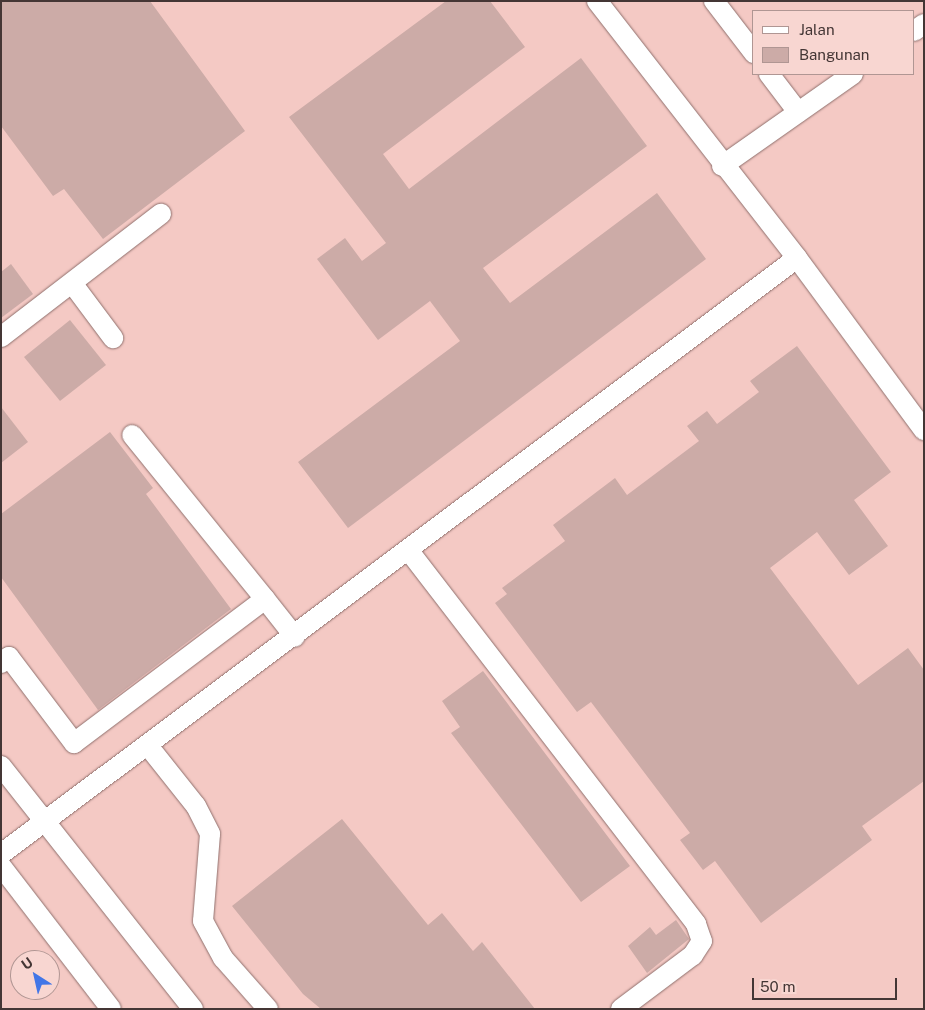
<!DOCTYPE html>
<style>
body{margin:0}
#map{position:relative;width:925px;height:1010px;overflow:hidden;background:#f8d6d1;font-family:"Public Sans",sans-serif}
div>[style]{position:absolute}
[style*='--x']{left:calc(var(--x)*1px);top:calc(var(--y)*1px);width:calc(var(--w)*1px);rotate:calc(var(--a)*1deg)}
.built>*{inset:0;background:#f4c9c4}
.building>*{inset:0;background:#ccaba7}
.roads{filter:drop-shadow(0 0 1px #8f706d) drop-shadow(0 0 1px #8f706d)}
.minor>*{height:20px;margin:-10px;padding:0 10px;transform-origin:10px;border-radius:10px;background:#fff}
span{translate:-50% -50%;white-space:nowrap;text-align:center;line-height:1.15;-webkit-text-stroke:5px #f8d6d1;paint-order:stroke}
.frame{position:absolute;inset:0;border:2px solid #443635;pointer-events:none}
.legend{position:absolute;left:752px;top:10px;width:162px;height:65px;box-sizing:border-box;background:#f8d6d1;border:1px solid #b09693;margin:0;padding:6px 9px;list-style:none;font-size:15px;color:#443635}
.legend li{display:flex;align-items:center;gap:10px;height:25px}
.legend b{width:25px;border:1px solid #b09693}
.north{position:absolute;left:10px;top:950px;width:50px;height:50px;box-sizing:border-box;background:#f8d6d1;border:1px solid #b09693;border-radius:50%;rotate:325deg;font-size:14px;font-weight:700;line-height:20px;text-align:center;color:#443635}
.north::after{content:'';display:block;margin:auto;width:18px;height:22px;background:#4276e7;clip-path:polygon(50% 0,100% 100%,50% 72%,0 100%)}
.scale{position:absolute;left:752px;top:978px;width:145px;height:22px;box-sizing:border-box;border:2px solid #443635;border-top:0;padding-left:6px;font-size:15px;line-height:18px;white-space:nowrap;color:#443635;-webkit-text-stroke:4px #f8d6d1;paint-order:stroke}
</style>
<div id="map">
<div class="built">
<i style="clip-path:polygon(evenodd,1px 1px,924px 1px,924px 1009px,1px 1009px,1px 1px,754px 11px,914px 11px,914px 74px,754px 74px,754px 11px,1px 1px,20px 960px,50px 960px,50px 990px,20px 990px,20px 960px)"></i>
</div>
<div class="building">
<i style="clip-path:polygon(1px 1px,150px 1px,245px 131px,103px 239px,64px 189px,53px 196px,1px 126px)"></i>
<i style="clip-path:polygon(446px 1px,490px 1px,525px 47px,383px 154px,409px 189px,581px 58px,647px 146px,483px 268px,510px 303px,657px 193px,706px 259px,348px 528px,298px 462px,460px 341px,430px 301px,378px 340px,317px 259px,345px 238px,362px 261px,386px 243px,289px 117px)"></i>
<i style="clip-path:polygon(11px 264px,33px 294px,1px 318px,1px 272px)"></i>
<i style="clip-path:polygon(70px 320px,106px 365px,60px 401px,24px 357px)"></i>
<i style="clip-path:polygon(797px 346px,891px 472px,854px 500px,888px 546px,849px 575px,817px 532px,770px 568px,858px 685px,908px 648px,924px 670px,924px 781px,862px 826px,872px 840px,761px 923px,715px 861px,703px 870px,680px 840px,690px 833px,591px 702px,577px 712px,495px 603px,507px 594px,502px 588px,565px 541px,553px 525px,615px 478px,627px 495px,699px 441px,687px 426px,707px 411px,717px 424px,759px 392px,750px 381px)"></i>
<i style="clip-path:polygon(1px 407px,28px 442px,1px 463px)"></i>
<i style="clip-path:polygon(110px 432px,153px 488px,146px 494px,231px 609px,98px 710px,1px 577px,1px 514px)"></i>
<i style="clip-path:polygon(483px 671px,630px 866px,581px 902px,451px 733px,460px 727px,442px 701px)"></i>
<i style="clip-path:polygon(342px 819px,428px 925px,442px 913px,473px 951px,482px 942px,535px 1009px,321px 1009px,303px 994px,232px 906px)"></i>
<i style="clip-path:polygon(676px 920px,689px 939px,647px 973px,628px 946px,650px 927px,656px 935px)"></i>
</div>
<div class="roads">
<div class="minor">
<i style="--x:597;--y:1;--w:326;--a:52.1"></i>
<i style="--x:797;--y:258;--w:214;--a:53.6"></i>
<i style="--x:714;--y:1;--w:66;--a:52.4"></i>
<i style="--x:914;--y:31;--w:12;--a:-35"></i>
<i style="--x:769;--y:74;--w:48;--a:52.7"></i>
<i style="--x:722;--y:166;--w:160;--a:-35.1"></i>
<i style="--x:72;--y:283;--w:69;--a:53.3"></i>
<i style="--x:1;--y:337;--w:202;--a:-37.6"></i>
<i style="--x:409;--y:551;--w:471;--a:52.4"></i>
<i style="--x:696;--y:924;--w:18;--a:71"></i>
<i style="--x:702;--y:941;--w:17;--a:123"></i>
<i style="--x:693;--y:955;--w:90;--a:143.1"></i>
<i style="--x:265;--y:599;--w:48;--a:51.7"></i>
<i style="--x:1;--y:663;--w:10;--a:-37"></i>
<i style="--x:9;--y:657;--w:108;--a:52.9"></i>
<i style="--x:74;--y:743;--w:239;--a:-37"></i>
<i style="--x:265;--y:599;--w:211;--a:-129"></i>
<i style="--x:149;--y:747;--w:75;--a:51.5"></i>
<i style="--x:196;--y:806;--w:31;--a:63"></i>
<i style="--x:210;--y:834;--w:87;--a:94.6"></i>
<i style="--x:203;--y:921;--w:42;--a:61.6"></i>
<i style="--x:223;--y:958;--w:68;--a:48.6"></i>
<i style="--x:1;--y:766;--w:310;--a:51.7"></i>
<i style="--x:1;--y:854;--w:994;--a:-36.82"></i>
<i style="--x:1;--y:866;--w:180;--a:52.4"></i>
</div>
</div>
<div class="frame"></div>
<ul class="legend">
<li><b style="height:6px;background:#fff"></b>Jalan</li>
<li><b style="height:14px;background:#ccaba7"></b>Bangunan</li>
</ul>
<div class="north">U</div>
<div class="scale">50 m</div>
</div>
